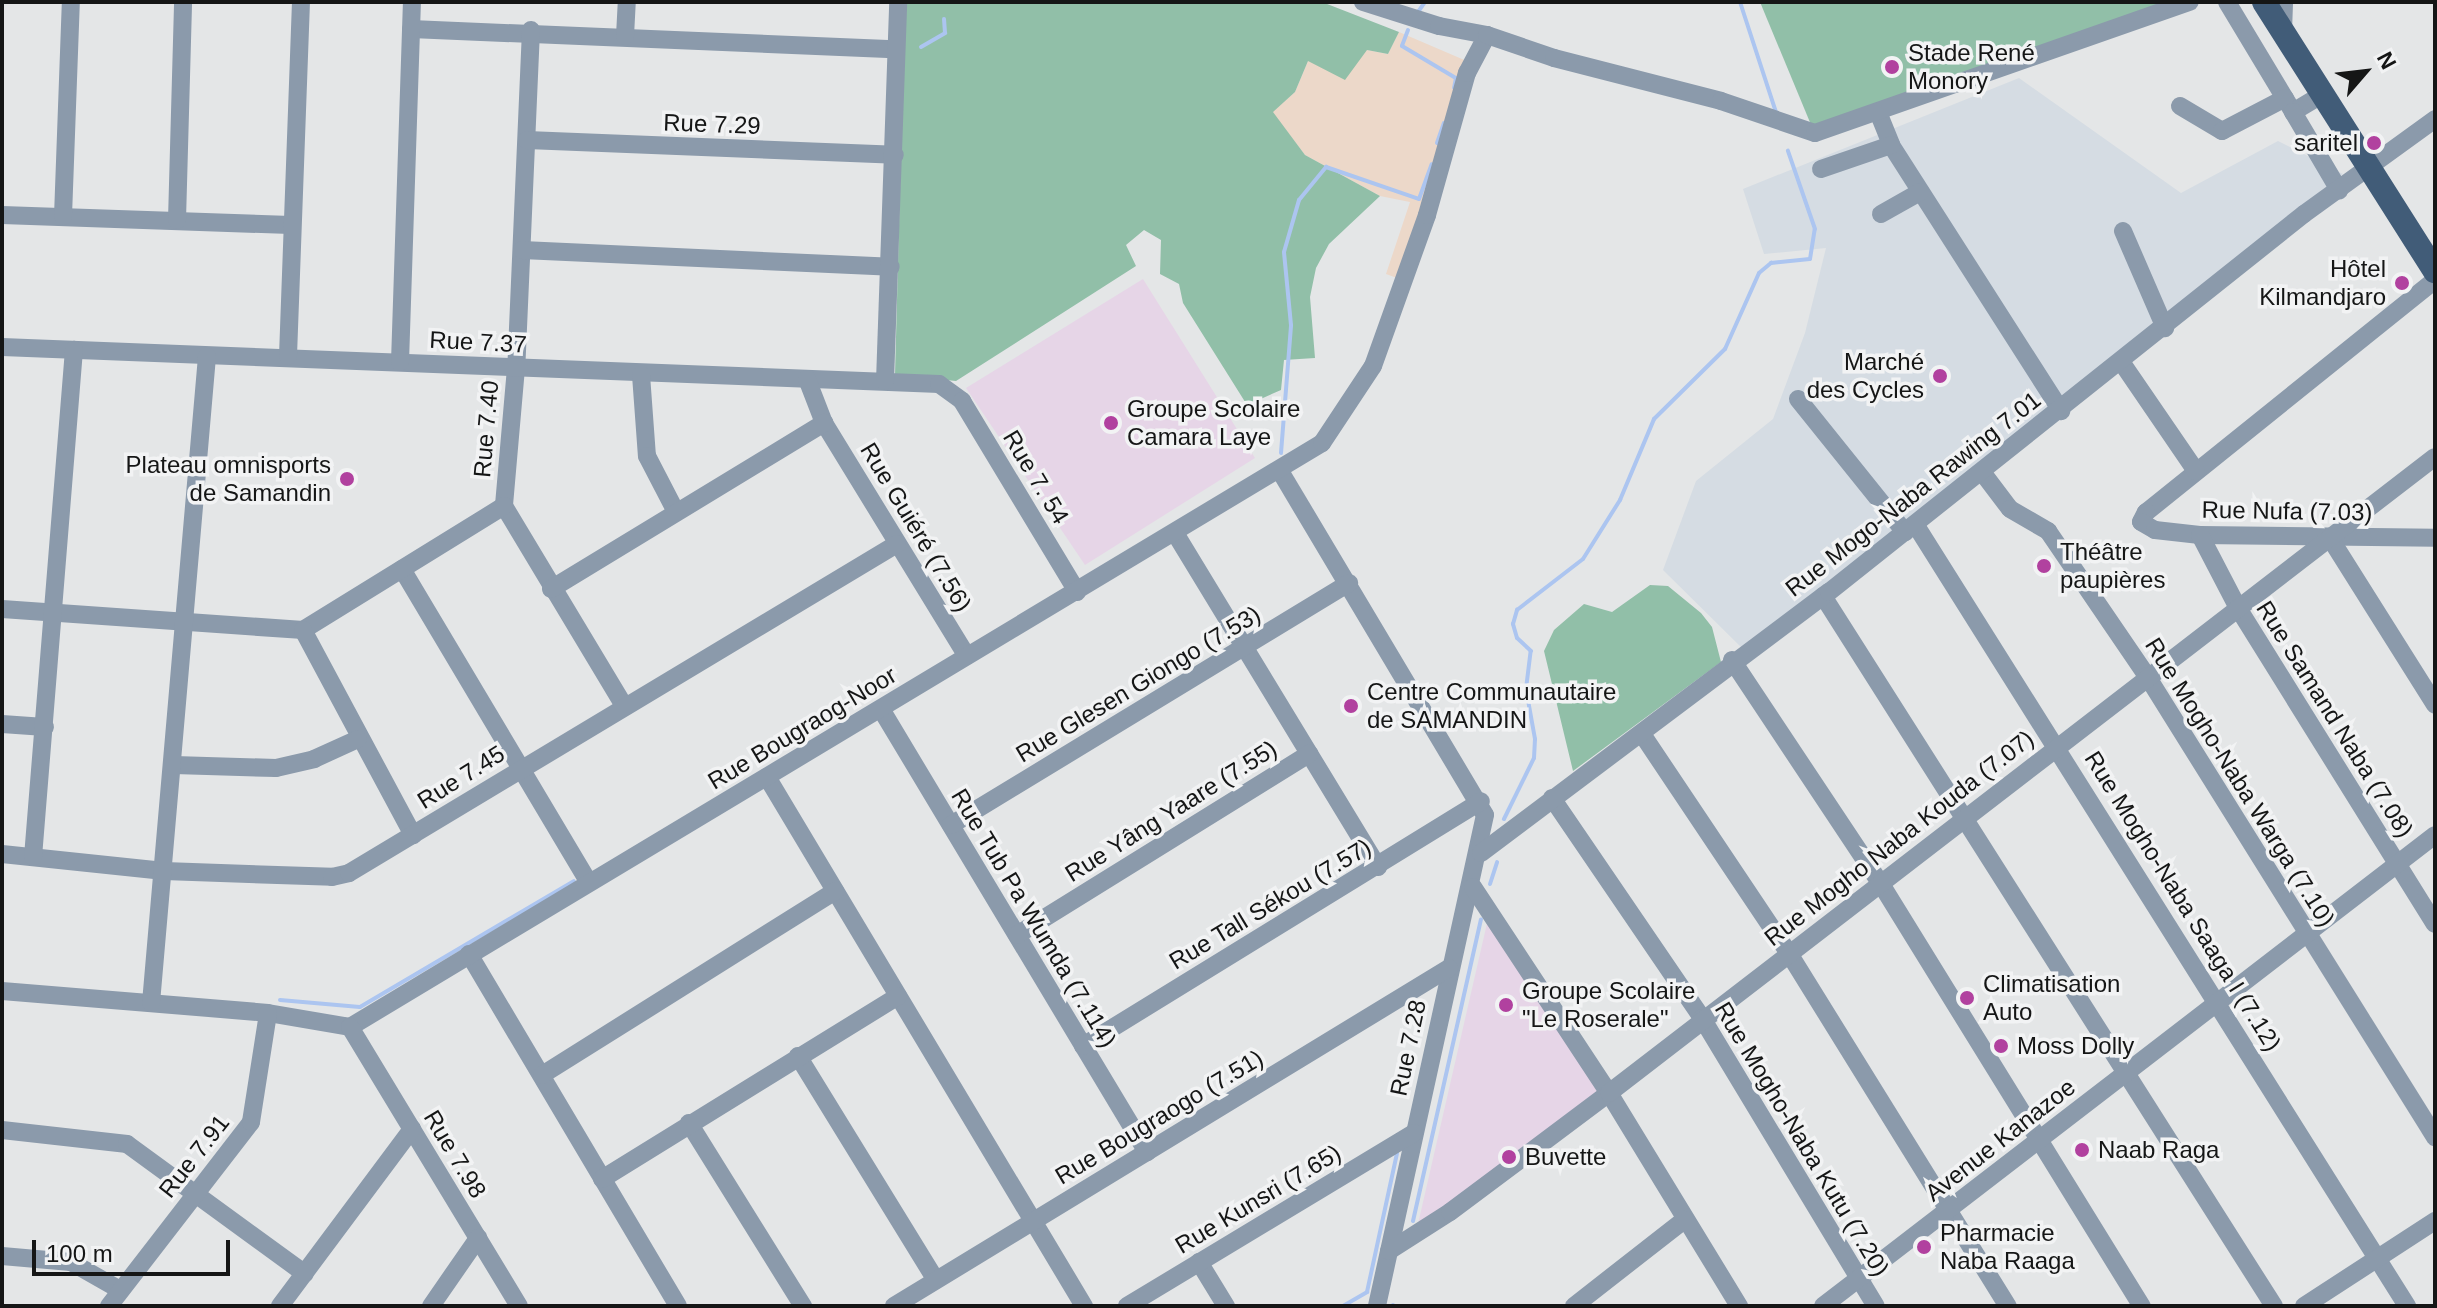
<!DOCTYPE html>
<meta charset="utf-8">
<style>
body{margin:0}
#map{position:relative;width:2437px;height:1308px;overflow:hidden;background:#e4e6e7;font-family:Arial,sans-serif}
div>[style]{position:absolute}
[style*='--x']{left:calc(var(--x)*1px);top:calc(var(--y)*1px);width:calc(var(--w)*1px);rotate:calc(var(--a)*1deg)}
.built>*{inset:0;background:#d5dce3}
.industrial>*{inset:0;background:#ecd8c9}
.education>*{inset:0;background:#e6d5e7}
.green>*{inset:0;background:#91bfa8}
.stream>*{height:4px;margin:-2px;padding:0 2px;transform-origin:2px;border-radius:2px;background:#acc5f0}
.minor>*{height:18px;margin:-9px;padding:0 9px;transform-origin:9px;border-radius:9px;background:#8b9aab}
.major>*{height:24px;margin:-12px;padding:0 12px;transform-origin:12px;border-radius:12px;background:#415c78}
.dots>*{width:22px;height:22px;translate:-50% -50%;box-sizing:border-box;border:4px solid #f2f3f4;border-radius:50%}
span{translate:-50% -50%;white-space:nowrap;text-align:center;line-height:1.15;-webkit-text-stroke:7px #f2f3f4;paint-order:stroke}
.poi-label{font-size:24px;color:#151616}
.left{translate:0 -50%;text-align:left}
.right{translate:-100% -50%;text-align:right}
.street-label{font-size:24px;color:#151616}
.frame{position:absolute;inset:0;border:4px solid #151616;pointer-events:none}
.north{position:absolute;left:2325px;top:32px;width:80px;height:80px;-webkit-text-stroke:6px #f2f3f4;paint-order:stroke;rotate:62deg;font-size:22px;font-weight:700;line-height:32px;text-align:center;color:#151616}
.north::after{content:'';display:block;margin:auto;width:28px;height:36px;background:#151616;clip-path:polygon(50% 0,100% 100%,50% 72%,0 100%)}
.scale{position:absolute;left:32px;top:1240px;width:198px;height:36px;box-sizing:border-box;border:4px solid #151616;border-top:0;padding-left:10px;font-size:24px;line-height:28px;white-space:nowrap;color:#151616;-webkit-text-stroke:6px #f2f3f4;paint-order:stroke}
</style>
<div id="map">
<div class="built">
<i style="clip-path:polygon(2019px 78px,2181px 193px,2278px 141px,2343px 174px,1745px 651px,1663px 570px,1696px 481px,1773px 419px,1805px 333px,1826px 248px,1764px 254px,1743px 189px)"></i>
</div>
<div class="industrial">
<i style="clip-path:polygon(1399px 32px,1469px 62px,1397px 278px,1386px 274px,1410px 202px,1380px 196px,1305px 155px,1272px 112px,1295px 92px,1308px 61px,1367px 50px,1388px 54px)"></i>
</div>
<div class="education">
<i style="clip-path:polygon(1143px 279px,1255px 458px,1085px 565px,966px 388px)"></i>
<i style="clip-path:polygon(1488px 919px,1600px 1092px,1423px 1225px,1418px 1224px)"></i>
</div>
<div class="green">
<i style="clip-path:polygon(905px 2px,1322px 2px,1399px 32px,1388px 54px,1367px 50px,1345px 80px,1308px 61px,1295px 92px,1273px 112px,1305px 155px,1380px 196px,1329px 244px,1316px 268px,1310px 297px,1315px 358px,1284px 360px,1281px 390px,1247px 405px,1183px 303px,1179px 284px,1160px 274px,1161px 240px,1144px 230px,1126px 245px,1136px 266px,956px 381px,895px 375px)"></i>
<i style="clip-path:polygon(1760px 2px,2180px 2px,1814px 132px)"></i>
<i style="clip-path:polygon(1650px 585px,1668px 586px,1701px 613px,1712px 627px,1721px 662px,1573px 771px,1544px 651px,1554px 630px,1584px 604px,1612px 612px)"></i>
</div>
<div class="stream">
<i style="--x:1740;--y:2;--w:116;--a:71.9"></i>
<i style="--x:1418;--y:12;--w:12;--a:-55"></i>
<i style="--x:1408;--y:30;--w:17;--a:111"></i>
<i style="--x:1402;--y:46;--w:63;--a:30.7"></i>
<i style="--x:1456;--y:78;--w:10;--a:101"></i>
<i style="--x:921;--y:47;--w:28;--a:-30"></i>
<i style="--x:945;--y:33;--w:14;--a:-94"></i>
<i style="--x:1437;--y:143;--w:21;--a:-71"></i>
<i style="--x:1281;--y:453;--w:128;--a:-85.5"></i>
<i style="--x:1291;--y:325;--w:73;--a:-95.5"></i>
<i style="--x:1284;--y:252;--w:54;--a:-73.9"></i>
<i style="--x:1299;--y:200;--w:43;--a:-50.7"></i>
<i style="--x:1326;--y:167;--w:98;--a:19"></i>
<i style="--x:1419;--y:199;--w:37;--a:-70"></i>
<i style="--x:1504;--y:819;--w:68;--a:-63.8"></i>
<i style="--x:1534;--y:758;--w:19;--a:-87"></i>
<i style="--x:1535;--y:739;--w:51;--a:-100.2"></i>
<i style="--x:1526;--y:689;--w:38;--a:-83"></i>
<i style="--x:1531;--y:651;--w:19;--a:-137"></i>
<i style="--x:1517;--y:638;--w:15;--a:-106"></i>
<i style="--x:1513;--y:624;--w:15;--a:-74"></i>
<i style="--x:1517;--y:610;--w:83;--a:-37.7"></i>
<i style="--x:1583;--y:559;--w:70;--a:-57.9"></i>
<i style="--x:1620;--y:500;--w:88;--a:-67.2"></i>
<i style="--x:1654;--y:419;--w:100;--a:-44.6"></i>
<i style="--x:1725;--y:349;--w:83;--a:-65.9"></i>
<i style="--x:1759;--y:273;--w:16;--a:-40"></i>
<i style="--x:1771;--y:263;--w:39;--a:-6"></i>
<i style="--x:1810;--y:259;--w:30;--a:-81"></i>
<i style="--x:1815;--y:229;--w:83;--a:-109.1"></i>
<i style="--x:1490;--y:884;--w:23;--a:-72"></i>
<i style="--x:280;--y:1000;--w:80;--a:5"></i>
<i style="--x:360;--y:1007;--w:248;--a:-30.5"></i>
<i style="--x:1413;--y:1221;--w:309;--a:-77.3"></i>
<i style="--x:1343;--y:1306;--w:28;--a:-30"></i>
<i style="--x:1367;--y:1292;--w:142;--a:-77.8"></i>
<i style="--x:1393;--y:1306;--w:1;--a:-90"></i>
</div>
<div class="minor">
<i style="--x:1363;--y:2;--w:80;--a:17.5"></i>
<i style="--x:1439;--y:26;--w:49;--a:10.6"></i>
<i style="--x:2227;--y:2;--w:128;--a:59"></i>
<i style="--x:2293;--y:112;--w:35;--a:-31"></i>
<i style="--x:411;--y:29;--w:483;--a:2.4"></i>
<i style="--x:531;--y:30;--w:338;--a:92.5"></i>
<i style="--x:516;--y:368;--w:139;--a:95"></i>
<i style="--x:504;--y:506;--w:231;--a:59"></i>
<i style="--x:2283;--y:32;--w:30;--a:-88"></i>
<i style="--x:625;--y:36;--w:34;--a:-87"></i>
<i style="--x:2180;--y:106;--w:49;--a:30.8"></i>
<i style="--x:2222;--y:131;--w:71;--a:-27.6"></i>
<i style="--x:1878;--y:112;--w:35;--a:68"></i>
<i style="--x:1891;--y:145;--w:316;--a:57.4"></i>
<i style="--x:2293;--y:112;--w:91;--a:59.5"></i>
<i style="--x:527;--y:140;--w:368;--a:2.3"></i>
<i style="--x:1821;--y:169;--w:74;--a:-18.9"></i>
<i style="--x:1881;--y:214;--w:45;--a:-29.4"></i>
<i style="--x:2;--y:215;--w:289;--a:2"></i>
<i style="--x:63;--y:216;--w:214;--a:-87.9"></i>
<i style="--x:177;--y:220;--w:218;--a:-88.4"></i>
<i style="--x:2123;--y:231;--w:106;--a:66.6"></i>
<i style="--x:522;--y:250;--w:369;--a:2.6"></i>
<i style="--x:2435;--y:280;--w:371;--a:141.2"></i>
<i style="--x:2146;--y:512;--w:11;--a:117"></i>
<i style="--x:2141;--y:522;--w:16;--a:30"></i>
<i style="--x:2155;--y:530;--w:45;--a:6.3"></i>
<i style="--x:2200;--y:535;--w:235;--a:0.7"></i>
<i style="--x:2;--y:347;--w:938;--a:2.26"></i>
<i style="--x:939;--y:384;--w:29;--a:36"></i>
<i style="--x:962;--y:401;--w:223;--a:58.9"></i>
<i style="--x:288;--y:356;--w:354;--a:-87.9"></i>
<i style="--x:400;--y:362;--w:360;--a:-88.1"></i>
<i style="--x:2122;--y:363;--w:131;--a:55.6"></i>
<i style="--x:641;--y:375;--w:81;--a:85.8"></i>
<i style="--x:647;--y:456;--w:63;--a:62.6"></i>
<i style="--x:807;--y:379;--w:47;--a:68.9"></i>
<i style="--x:824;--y:423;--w:273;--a:58.5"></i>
<i style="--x:885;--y:381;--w:379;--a:-88"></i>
<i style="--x:1798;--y:399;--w:171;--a:51.2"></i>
<i style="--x:1280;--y:471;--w:400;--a:59.2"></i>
<i style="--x:1485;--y:815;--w:503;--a:102.41"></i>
<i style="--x:1982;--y:472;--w:46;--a:52.9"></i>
<i style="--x:2010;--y:509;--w:44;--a:30.1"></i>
<i style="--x:2048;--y:531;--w:176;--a:55.7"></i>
<i style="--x:2147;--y:676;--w:544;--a:58.01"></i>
<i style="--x:1915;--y:524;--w:924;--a:57.82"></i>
<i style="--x:1175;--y:533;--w:391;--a:58.7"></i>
<i style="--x:2200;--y:535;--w:82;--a:62.5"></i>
<i style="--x:2238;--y:608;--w:372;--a:58.1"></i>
<i style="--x:2330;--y:538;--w:197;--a:57.8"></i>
<i style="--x:402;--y:569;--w:365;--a:59.2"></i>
<i style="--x:551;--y:589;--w:320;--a:-31.3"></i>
<i style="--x:1823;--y:596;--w:841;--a:57.58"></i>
<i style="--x:2;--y:609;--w:302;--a:4"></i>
<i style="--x:303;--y:630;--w:236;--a:-31.7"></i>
<i style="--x:303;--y:630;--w:233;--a:61.8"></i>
<i style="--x:1732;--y:660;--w:269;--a:56.4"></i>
<i style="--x:1881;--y:884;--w:496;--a:58.3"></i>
<i style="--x:881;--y:709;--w:517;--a:59.02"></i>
<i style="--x:2;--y:724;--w:43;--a:4"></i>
<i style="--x:1642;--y:734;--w:266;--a:56.2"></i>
<i style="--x:1790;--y:955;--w:413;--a:58.2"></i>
<i style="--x:174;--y:765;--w:102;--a:1.7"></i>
<i style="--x:276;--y:768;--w:39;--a:-13"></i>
<i style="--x:314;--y:759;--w:48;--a:-24.4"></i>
<i style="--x:767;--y:777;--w:617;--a:59.07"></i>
<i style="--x:1552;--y:798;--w:266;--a:55.7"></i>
<i style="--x:1702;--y:1018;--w:336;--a:58.9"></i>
<i style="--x:951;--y:825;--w:466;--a:-31.3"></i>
<i style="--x:1481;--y:853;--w:435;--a:-36.9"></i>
<i style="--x:1829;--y:592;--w:607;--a:-38.51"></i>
<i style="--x:2304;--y:214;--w:162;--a:-35.9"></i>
<i style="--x:2;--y:854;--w:163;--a:6"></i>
<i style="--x:164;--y:871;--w:168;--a:2"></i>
<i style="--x:332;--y:877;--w:17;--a:-13"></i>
<i style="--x:349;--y:873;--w:639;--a:-30.98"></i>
<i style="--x:33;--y:857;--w:509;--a:-85.38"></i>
<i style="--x:1473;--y:887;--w:247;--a:56.6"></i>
<i style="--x:1609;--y:1093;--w:250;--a:58.6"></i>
<i style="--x:1017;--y:935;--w:344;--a:-31.8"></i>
<i style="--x:469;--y:954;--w:409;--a:59.3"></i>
<i style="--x:2;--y:991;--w:267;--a:4.7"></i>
<i style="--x:268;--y:1013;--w:83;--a:9.7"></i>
<i style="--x:151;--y:1003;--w:649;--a:-85.05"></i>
<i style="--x:350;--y:1027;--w:1134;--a:-31"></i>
<i style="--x:1322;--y:443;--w:92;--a:-56.5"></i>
<i style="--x:1373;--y:366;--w:160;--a:-70.3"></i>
<i style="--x:1427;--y:215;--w:148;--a:-74.3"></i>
<i style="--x:1467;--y:73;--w:43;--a:-62.2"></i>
<i style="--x:1487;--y:35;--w:71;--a:18.9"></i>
<i style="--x:1554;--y:58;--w:172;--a:14.4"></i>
<i style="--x:1721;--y:101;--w:99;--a:18.8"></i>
<i style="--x:1815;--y:133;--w:397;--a:-19.3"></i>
<i style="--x:350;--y:1027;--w:326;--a:58.8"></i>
<i style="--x:1083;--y:1046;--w:467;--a:-31.6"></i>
<i style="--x:798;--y:1056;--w:263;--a:58.4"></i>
<i style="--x:542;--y:1075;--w:346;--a:-32.1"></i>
<i style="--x:689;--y:1123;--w:216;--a:58.1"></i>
<i style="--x:2;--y:1130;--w:126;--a:6.4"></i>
<i style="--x:127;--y:1144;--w:220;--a:36.1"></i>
<i style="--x:602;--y:1179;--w:348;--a:-31.7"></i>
<i style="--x:1389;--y:1251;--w:72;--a:-32.6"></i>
<i style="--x:1450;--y:1212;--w:199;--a:-36.8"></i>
<i style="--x:1609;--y:1093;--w:1042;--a:-37.6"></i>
<i style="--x:2;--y:1256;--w:69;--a:5"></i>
<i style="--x:71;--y:1262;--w:56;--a:29.7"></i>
<i style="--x:1199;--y:1262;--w:52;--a:58.5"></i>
<i style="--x:109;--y:1306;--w:232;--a:-52.3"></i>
<i style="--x:251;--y:1122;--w:110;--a:-81.1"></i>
<i style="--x:280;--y:1306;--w:221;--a:-53.3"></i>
<i style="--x:431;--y:1306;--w:83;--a:-55.3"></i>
<i style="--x:894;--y:1306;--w:650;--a:-31.34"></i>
<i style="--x:1127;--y:1306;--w:335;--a:-31.1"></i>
<i style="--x:1574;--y:1306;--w:140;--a:-38"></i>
<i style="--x:1823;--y:1306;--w:772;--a:-37.58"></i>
<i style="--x:2304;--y:1306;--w:156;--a:-33"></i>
</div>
<div class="major">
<i style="--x:2264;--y:2;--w:319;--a:57.6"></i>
</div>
<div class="dots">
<i style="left:1892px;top:67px;background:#b1419f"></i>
<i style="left:2374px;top:143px;background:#b1419f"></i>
<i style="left:2402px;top:283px;background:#b1419f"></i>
<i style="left:1940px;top:376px;background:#b1419f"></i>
<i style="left:1111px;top:423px;background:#b1419f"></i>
<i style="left:347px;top:479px;background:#b1419f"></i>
<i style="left:2044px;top:566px;background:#b1419f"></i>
<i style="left:1351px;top:706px;background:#b1419f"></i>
<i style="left:1967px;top:998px;background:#b1419f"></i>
<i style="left:1506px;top:1005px;background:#b1419f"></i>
<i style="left:2001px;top:1046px;background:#b1419f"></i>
<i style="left:2082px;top:1150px;background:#b1419f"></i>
<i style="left:1509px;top:1157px;background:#b1419f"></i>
<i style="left:1924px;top:1247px;background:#b1419f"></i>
</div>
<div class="poi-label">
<span class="left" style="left:1908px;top:67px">Stade René<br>Monory</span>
<span class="right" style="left:2358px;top:143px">saritel</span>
<span class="right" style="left:2386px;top:283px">Hôtel<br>Kilmandjaro</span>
<span class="right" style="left:1924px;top:376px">Marché<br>des Cycles</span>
<span class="left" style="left:1127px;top:423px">Groupe Scolaire<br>Camara Laye</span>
<span class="right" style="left:331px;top:479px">Plateau omnisports<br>de Samandin</span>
<span class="left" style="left:2060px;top:566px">Théâtre<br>paupières</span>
<span class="left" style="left:1367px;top:706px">Centre Communautaire<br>de SAMANDIN</span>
<span class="left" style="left:1983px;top:998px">Climatisation<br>Auto</span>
<span class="left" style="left:1522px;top:1005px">Groupe Scolaire<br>"Le Roserale"</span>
<span class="left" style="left:2017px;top:1046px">Moss Dolly</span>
<span class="left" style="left:2098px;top:1150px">Naab Raga</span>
<span class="left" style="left:1525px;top:1157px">Buvette</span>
<span class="left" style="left:1940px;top:1247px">Pharmacie<br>Naba Raaga</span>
</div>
<div class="street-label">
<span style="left:712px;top:124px;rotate:2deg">Rue 7.29</span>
<span style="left:478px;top:342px;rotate:3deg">Rue 7.37</span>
<span style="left:486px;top:429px;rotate:-85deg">Rue 7.40</span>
<span style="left:1036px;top:477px;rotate:59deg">Rue 7. 54</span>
<span style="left:1913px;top:494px;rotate:-38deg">Rue Mogo-Naba Rawing 7.01</span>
<span style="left:2287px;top:511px;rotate:1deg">Rue Nufa (7.03)</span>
<span style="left:916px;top:527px;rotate:59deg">Rue Guiéré (7.56)</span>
<span style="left:1138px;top:684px;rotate:-31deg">Rue Glesen Giongo (7.53)</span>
<span style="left:2335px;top:719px;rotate:58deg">Rue Samand Naba (7.08)</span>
<span style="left:802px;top:728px;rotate:-31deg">Rue Bougraog-Noor</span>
<span style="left:461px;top:777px;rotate:-32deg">Rue 7.45</span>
<span style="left:2240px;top:782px;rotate:58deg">Rue Mogho-Naba Warga (7.10)</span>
<span style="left:1171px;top:811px;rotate:-32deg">Rue Yâng Yaare (7.55)</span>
<span style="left:1899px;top:838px;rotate:-38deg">Rue Mogho Naba Kouda (7.07)</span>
<span style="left:2183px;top:901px;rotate:58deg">Rue Mogho-Naba Saaga I (7.12)</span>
<span style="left:1270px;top:904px;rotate:-31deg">Rue Tall Sékou (7.57)</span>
<span style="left:1034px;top:918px;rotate:59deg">Rue Tub Pa Wumda (7.114)</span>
<span style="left:1408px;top:1048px;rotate:-78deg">Rue 7.28</span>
<span style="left:1159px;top:1117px;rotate:-31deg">Rue Bougraogo (7.51)</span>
<span style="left:1802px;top:1139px;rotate:59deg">Rue Mogho-Naba Kutu (7.20)</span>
<span style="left:2000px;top:1140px;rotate:-38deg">Avenue Kanazoe</span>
<span style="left:455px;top:1154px;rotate:59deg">Rue 7.98</span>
<span style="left:194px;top:1156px;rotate:-52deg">Rue 7.91</span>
<span style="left:1258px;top:1199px;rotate:-31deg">Rue Kunsri (7.65)</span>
</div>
<div class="frame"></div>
<div class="north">N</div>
<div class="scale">100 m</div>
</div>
